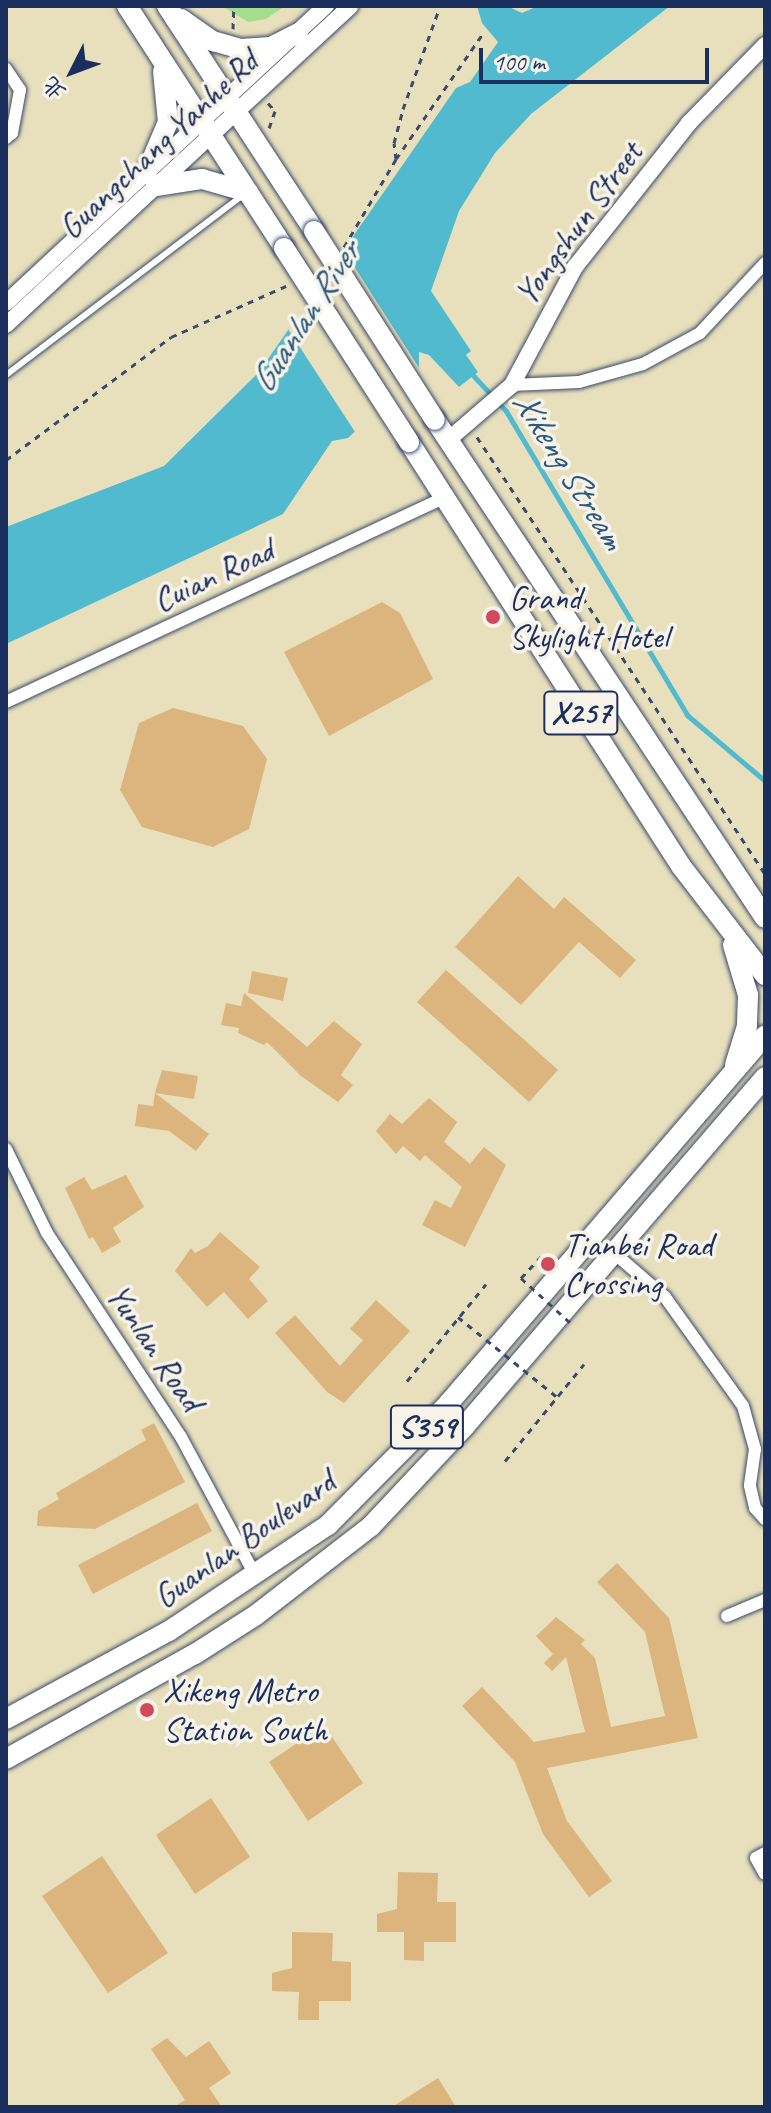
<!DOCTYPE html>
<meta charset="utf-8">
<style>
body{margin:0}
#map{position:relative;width:771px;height:2113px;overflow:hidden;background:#e8e0bc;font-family:Caveat,"LXGW WenKai TC",sans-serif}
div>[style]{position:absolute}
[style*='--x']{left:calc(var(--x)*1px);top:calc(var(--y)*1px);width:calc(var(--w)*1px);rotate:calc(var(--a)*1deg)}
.green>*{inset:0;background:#a4dd8e}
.water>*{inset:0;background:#51bace}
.pier>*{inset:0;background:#e8e0bc}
.stream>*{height:5px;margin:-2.5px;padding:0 2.5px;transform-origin:2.5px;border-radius:2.5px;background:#51bace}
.building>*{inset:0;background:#dcb47d}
.path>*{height:3px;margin-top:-1.5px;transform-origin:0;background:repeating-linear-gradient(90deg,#3a4a6c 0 6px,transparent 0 12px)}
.roads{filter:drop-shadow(0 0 2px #3a4a6c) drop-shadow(0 0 2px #3a4a6c)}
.service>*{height:6px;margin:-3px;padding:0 3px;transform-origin:3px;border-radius:3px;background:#fff}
.minor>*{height:12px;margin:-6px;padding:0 6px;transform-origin:6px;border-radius:6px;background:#fff}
.tertiary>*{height:16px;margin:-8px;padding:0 8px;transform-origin:8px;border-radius:8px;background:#fff}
.primary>*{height:20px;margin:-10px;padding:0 10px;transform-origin:10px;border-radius:10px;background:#fff}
.path-bridge>*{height:3px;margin-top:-1.5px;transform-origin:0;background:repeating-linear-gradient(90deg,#3a4a6c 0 6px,transparent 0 12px)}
.bridges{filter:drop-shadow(0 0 2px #3a4a6c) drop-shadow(0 0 2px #3a4a6c)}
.primary-bridge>*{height:20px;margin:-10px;padding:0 10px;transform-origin:10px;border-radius:10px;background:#fff}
.dots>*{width:22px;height:22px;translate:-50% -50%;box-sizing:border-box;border:4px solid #f7f3e8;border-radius:50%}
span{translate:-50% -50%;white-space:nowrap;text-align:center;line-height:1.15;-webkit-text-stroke:7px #f7f3e8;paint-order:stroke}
.shield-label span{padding:2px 6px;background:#f7f3e8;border:2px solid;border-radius:6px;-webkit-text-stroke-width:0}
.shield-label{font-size:32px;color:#1b2f5e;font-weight:700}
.street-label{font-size:34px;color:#1b2f5e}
.poi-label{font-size:34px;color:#1b2f5e}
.left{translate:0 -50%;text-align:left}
.water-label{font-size:36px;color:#2b5980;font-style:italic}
.frame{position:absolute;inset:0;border:8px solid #1b2f5e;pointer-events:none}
.north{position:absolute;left:32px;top:32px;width:80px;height:80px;-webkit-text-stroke:6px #f7f3e8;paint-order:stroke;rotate:228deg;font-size:22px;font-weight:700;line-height:32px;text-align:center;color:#1b2f5e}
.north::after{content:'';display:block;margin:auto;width:28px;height:36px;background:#1b2f5e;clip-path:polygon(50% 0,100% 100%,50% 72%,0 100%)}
.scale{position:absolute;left:479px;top:48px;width:230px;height:36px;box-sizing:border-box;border:4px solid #1b2f5e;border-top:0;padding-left:10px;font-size:24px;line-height:28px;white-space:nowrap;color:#1b2f5e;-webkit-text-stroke:6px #f7f3e8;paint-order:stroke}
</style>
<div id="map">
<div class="green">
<i style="clip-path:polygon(222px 6px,285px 6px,266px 19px,248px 22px)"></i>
</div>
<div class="water">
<i style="clip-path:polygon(477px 6px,507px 6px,522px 13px,538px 6px,670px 6px,531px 114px,495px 153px,459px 211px,431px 291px,471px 351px,466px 355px,478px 372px,459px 387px,429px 355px,419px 352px,419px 372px,348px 438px,332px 441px,283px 514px,6px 644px,6px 527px,164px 466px,259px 372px,456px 88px,470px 82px,498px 42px,482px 23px)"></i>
</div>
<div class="pier">
<i style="clip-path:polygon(343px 249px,423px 374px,357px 435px,288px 329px)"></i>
</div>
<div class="stream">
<i style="--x:469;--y:371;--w:54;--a:47.2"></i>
<i style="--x:506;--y:411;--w:354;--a:59.2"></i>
<i style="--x:687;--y:715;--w:102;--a:40.2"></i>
</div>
<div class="building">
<i style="clip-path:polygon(382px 602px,400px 613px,433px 679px,329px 736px,284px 652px)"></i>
<i style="clip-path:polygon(173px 708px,243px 726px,267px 759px,249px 829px,213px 847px,142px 827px,120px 790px,139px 723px)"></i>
<i style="clip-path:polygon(518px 876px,554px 909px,564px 897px,636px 960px,620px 978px,579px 942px,521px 1005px,455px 947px)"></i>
<i style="clip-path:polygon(446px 970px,558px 1070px,529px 1102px,417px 1002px)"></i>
<i style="clip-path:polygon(252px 971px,288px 978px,283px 1001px,248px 993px)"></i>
<i style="clip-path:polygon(244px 993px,307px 1047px,334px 1021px,362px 1044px,341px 1075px,353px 1085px,338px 1102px,301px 1076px,267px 1042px,264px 1045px,238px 1033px,239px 1028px,221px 1025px,226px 1003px,241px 1006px)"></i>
<i style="clip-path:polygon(162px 1070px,198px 1076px,194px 1099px,155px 1093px)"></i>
<i style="clip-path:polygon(155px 1093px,209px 1134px,196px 1151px,169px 1131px,135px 1126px,138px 1104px,153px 1106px)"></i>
<i style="clip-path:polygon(429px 1098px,457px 1122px,444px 1142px,470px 1164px,484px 1147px,506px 1165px,465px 1247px,422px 1225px,435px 1200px,451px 1208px,462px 1187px,425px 1155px,420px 1161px,403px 1146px,396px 1154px,376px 1131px,390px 1114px,402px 1124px)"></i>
<i style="clip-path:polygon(126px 1175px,144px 1207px,113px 1228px,121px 1242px,102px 1253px,93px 1237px,89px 1239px,65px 1188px,84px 1177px,92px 1190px)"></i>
<i style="clip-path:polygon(220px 1232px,260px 1267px,249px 1279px,268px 1301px,248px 1319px,224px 1292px,207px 1307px,175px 1271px,191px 1248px,195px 1253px,208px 1246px)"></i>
<i style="clip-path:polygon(376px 1300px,410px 1331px,344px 1403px,327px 1392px,275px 1333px,295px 1315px,340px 1366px,363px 1340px,350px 1329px)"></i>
<i style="clip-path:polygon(154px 1423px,185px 1482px,95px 1529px,37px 1526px,38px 1511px,59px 1499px,56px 1493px,146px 1440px,141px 1430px)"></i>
<i style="clip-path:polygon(197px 1503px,212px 1531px,93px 1594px,78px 1565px)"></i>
<i style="clip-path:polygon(617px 1563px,669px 1618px,698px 1738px,547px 1768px,567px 1821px,612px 1881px,589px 1897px,543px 1834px,515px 1762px,462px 1706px,482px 1687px,534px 1742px,585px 1732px,566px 1657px,552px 1671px,544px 1663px,553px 1654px,536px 1636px,556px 1617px,585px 1640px,581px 1644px,595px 1658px,611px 1727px,665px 1716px,645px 1632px,597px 1582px)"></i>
<i style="clip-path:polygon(324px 1725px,363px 1783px,308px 1821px,269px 1762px)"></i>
<i style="clip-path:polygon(211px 1798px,250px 1857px,195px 1894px,156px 1835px)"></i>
<i style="clip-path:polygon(102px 1856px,168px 1953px,108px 1993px,42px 1896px)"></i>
<i style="clip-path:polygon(398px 1872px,438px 1873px,437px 1902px,456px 1902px,456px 1942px,424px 1942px,424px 1961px,404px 1960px,404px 1932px,377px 1932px,377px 1914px,397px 1909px)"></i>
<i style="clip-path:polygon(292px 1932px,333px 1933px,332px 1961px,351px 1962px,351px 2001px,319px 2001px,319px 2020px,298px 2020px,299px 1992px,272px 1991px,272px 1973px,292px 1968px)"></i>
<i style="clip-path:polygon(167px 2038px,186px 2057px,209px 2041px,231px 2073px,209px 2088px,222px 2107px,174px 2107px,185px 2100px,151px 2049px)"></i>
<i style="clip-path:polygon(438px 2078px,456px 2107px,392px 2107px)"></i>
</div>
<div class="path">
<i style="--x:233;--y:29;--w:23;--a:-88"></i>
<i style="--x:268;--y:103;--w:11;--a:49"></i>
<i style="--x:275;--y:111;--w:18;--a:109"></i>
<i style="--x:396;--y:159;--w:16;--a:-97"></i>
<i style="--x:394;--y:143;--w:35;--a:-75"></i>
<i style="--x:403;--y:109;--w:109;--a:-70.2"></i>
<i style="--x:344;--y:247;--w:102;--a:-59.4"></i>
<i style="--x:396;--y:159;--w:155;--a:-55.3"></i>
<i style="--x:477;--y:437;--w:523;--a:56.61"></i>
<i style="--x:6;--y:460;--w:206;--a:-36.7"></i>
<i style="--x:171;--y:337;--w:126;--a:-23.9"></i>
<i style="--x:521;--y:1278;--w:33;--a:-47"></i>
<i style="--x:407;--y:1381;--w:125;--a:-50.8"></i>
<i style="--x:505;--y:1461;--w:125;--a:-50.8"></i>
</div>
<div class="roads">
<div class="service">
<i style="--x:6;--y:375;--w:296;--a:-37.2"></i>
</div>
<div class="minor">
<i style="--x:6;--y:69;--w:25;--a:56"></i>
<i style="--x:20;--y:90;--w:44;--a:100.5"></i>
<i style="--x:12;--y:133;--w:8;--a:140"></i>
<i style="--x:512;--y:385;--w:67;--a:-2.6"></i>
<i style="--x:579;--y:382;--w:66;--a:-15.7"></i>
<i style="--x:643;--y:364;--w:65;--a:-28.5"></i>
<i style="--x:700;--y:333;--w:96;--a:-47.1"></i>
<i style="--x:6;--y:702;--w:482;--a:-25"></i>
<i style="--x:6;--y:1149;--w:93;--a:64"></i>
<i style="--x:47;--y:1233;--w:244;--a:56.7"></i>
<i style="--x:181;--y:1437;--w:159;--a:61.8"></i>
<i style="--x:614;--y:1253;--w:67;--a:40.8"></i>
<i style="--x:665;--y:1297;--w:134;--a:54.4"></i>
<i style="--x:743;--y:1406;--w:45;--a:74.4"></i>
<i style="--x:755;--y:1449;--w:37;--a:98"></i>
<i style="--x:750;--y:1486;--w:23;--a:77"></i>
<i style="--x:755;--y:1508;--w:15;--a:48"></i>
<i style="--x:727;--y:1616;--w:41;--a:-22.8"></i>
<i style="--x:765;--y:1853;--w:10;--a:151"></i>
<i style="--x:756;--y:1858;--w:18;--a:61"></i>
</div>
<div class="tertiary">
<i style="--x:6;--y:303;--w:437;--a:-42.9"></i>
<i style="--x:6;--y:325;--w:469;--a:-42.8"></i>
<i style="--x:448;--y:440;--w:84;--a:-40.7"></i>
<i style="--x:512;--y:385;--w:134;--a:-61.9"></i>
<i style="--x:575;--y:267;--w:184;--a:-51.6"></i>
<i style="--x:689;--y:123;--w:109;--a:-45.7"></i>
</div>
<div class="primary">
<i style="--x:127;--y:6;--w:288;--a:57"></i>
<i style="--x:167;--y:6;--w:269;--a:56.8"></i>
<i style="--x:181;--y:19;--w:39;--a:35"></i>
<i style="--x:213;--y:41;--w:29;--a:16"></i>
<i style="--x:241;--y:49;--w:30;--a:-4"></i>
<i style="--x:271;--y:47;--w:30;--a:-27"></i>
<i style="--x:146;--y:174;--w:56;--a:-67.1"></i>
<i style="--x:168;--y:122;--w:51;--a:-95.6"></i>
<i style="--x:156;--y:186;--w:47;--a:-8.7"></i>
<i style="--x:202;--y:179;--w:48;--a:15.8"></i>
<i style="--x:435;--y:420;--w:597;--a:56.47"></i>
<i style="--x:409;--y:442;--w:504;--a:57.32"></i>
<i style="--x:681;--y:866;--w:138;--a:52.4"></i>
<i style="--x:733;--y:945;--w:52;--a:73.3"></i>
<i style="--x:748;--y:995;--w:31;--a:92"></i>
<i style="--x:747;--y:1026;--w:41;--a:107.1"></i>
<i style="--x:6;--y:1719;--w:185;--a:-28.4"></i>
<i style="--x:169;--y:1631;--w:191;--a:-33.7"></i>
<i style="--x:328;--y:1525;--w:170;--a:-45.2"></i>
<i style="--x:448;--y:1404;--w:486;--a:-49.3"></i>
<i style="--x:6;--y:1759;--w:216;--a:-29.1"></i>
<i style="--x:195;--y:1654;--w:72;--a:-32.6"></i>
<i style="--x:256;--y:1615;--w:145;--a:-37.7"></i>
<i style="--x:371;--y:1526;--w:137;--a:-46.8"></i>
<i style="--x:465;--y:1426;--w:460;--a:-49.3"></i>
</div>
</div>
<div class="path-bridge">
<i style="--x:521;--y:1278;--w:72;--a:42.2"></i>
<i style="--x:458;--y:1317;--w:127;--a:38.9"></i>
</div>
<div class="bridges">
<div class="primary-bridge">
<i style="--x:314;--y:231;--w:224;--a:57.4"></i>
<i style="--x:284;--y:248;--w:231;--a:57.2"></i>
</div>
</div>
<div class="dots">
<i style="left:493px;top:617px;background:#d1495b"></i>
<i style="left:548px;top:1264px;background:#d1495b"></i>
<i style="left:147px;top:1710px;background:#d1495b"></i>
</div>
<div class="shield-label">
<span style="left:581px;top:713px">X257</span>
<span style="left:427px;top:1427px">S359</span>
</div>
<div class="street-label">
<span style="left:158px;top:144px;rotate:-43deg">Guangchang Yanhe Rd</span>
<span style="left:578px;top:223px;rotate:-54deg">Yongshun Street</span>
<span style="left:213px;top:575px;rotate:-25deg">Cuian Road</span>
<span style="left:155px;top:1347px;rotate:56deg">Yunlan Road</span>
<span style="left:244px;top:1539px;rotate:-35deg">Guanlan Boulevard</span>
</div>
<div class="poi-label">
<span class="left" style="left:509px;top:617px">Grand<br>Skylight Hotel</span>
<span class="left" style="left:564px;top:1264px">Tianbei Road<br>Crossing</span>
<span class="left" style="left:163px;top:1710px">Xikeng Metro<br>Station South</span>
</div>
<div class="water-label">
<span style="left:305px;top:317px;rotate:-57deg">Guanlan River</span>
<span style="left:569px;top:470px;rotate:58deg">Xikeng Stream</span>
</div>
<div class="frame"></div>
<div class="north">北</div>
<div class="scale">100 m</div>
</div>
